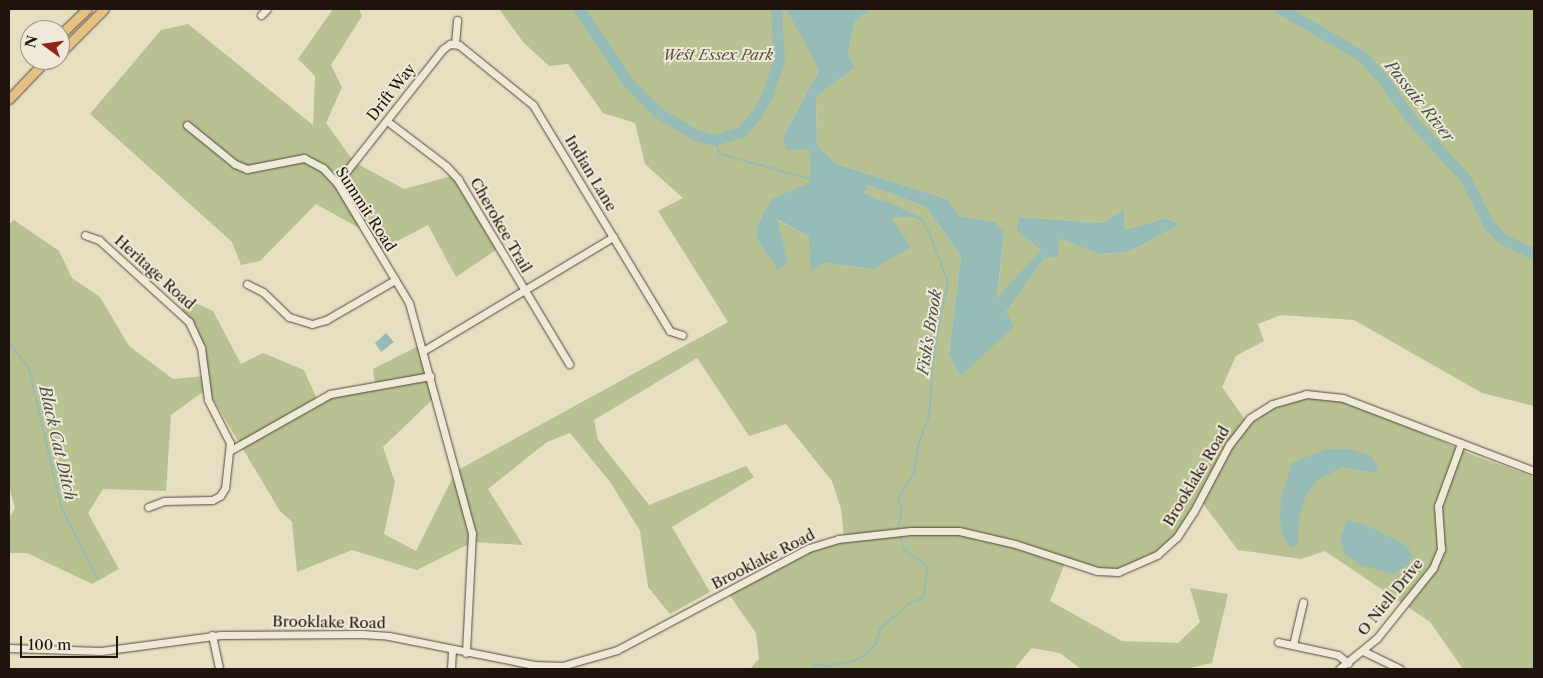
<!DOCTYPE html>
<style>
body{margin:0}
#map{position:relative;width:1543px;height:678px;overflow:hidden;background:#e7dfc2;font-family:"Libre Caslon Text",serif}
div>[style]{position:absolute}
[style*='--x']{left:calc(var(--x)*1px);top:calc(var(--y)*1px);width:calc(var(--w)*1px);rotate:calc(var(--a)*1deg)}
.green>*{inset:0;background:#b8c191}
.water>*{inset:0;background:#97bcb7}
.stream>*{height:2px;margin:-1px;padding:0 1px;transform-origin:1px;border-radius:1px;background:#97bcb7}
.river>*{height:11px;margin:-5.5px;padding:0 5.5px;transform-origin:5.5px;border-radius:5.5px;background:#97bcb7}
.roads{filter:drop-shadow(0 0 1px #52473b) drop-shadow(0 0 1px #52473b)}
.minor>*{height:7px;margin:-3.5px;padding:0 3.5px;transform-origin:3.5px;border-radius:3.5px;background:#efead7}
.major>*{height:9px;margin:-4.5px;padding:0 4.5px;transform-origin:4.5px;border-radius:4.5px;background:#e4c081}
span{translate:-50% -50%;white-space:nowrap;text-align:center;line-height:1.15;-webkit-text-stroke:4px #efead7;paint-order:stroke}
.park-label{font-size:15px;color:#55513c;font-style:italic}
.street-label{font-size:15px;color:#20140e}
.water-label{font-size:16px;color:#4a4f49;font-style:italic}
.frame{position:absolute;inset:0;border:10px solid #20140e;pointer-events:none}
.north{position:absolute;left:20px;top:20px;width:50px;height:50px;box-sizing:border-box;background:#efead7;border:1px solid #9c9487;border-radius:50%;rotate:284deg;font-size:14px;font-weight:700;line-height:20px;text-align:center;color:#20140e}
.north::after{content:'';display:block;margin:auto;width:18px;height:22px;background:#8f2418;clip-path:polygon(50% 0,100% 100%,50% 72%,0 100%)}
.scale{position:absolute;left:20px;top:636px;width:98px;height:22px;box-sizing:border-box;border:2px solid #20140e;border-top:0;padding-left:6px;font-size:15px;line-height:18px;white-space:nowrap;color:#20140e;-webkit-text-stroke:4px #efead7;paint-order:stroke}
</style>
<div id="map">
<div class="green">
<i style="clip-path:polygon(333px 9px,359px 9px,362px 16px,331px 65px,342px 87px,326px 123px,354px 162px,404px 189px,455px 175px,499px 248px,456px 277px,428px 225px,380px 250px,370px 234px,316px 204px,260px 261px,241px 265px,232px 242px,90px 114px,161px 30px,188px 24px,313px 125px,315px 76px,298px 59px)"></i>
<i style="clip-path:polygon(499px 9px,789px 9px,788px 12px,819px 70px,783px 137px,809px 149px,810px 184px,772px 198px,759px 221px,788px 262px,776px 219px,809px 237px,823px 263px,873px 269px,891px 217px,918px 217px,864px 193px,868px 185px,926px 207px,961px 256px,949px 354px,1006px 312px,1059px 237px,1099px 254px,1129px 252px,1180px 224px,1165px 218px,1125px 230px,1124px 209px,1103px 223px,1019px 217px,1016px 231px,1041px 250px,997px 299px,1004px 234px,995px 222px,960px 216px,947px 199px,837px 164px,817px 146px,816px 97px,855px 67px,848px 54px,855px 22px,870px 9px,1534px 9px,1534px 406px,1482px 393px,1354px 320px,1281px 315px,1258px 324px,1264px 341px,1236px 356px,1222px 387px,1246px 421px,1293px 395px,1337px 396px,1473px 455px,1534px 477px,1534px 669px,1463px 669px,1430px 622px,1325px 551px,1301px 559px,1238px 550px,1201px 501px,1170px 544px,1134px 566px,1110px 571px,1067px 558px,1050px 601px,1122px 641px,1178px 643px,1200px 622px,1190px 588px,1228px 594px,1212px 663px,1185px 669px,1081px 669px,1060px 653px,1032px 648px,1014px 669px,750px 669px,759px 659px,756px 633px,728px 593px,809px 548px,844px 537px,841px 509px,832px 481px,786px 424px,749px 436px,697px 358px,594px 420px,598px 440px,649px 505px,746px 466px,754px 477px,672px 527px,710px 592px,670px 614px,648px 587px,640px 531px,611px 483px,570px 433px,547px 442px,488px 489px,523px 545px,473px 542px,417px 570px,352px 550px,297px 572px,292px 522px,280px 511px,207px 389px,171px 415px,166px 491px,103px 489px,88px 513px,119px 569px,92px 584px,27px 553px,9px 553px,9px 518px,15px 508px,9px 487px,9px 224px,14px 220px,59px 251px,72px 278px,100px 297px,129px 346px,173px 379px,204px 376px,197px 335px,180px 312px,189px 300px,213px 311px,241px 364px,263px 353px,304px 370px,317px 399px,375px 385px,373px 369px,422px 344px,436px 396px,383px 447px,395px 482px,384px 534px,416px 551px,456px 471px,728px 322px,658px 211px,683px 198px,645px 164px,635px 123px,603px 113px,568px 64px,549px 66px,523px 42px)"></i>
</div>
<div class="water">
<i style="clip-path:polygon(786px 9px,870px 9px,855px 22px,848px 54px,855px 67px,816px 97px,817px 146px,837px 164px,947px 199px,960px 216px,995px 222px,1004px 233px,997px 298px,1041px 250px,1016px 231px,1019px 217px,1103px 223px,1124px 209px,1125px 230px,1165px 218px,1180px 224px,1129px 252px,1099px 254px,1059px 238px,1058px 258px,1045px 257px,1006px 312px,1014px 326px,961px 376px,949px 354px,961px 256px,926px 207px,868px 185px,864px 193px,920px 217px,891px 217px,911px 247px,873px 269px,823px 263px,811px 272px,809px 237px,777px 219px,788px 262px,778px 270px,756px 237px,759px 221px,772px 198px,810px 183px,809px 149px,787px 150px,783px 137px,819px 70px)"></i>
<i style="clip-path:polygon(386px 333px,394px 342px,381px 352px,375px 343px)"></i>
<i style="clip-path:polygon(1326px 449px,1352px 449px,1371px 456px,1378px 468px,1376px 473px,1342px 467px,1318px 480px,1306px 495px,1299px 517px,1298px 545px,1291px 548px,1282px 533px,1280px 520px,1281px 497px,1292px 463px)"></i>
<i style="clip-path:polygon(1347px 520px,1366px 525px,1406px 545px,1412px 555px,1409px 565px,1393px 574px,1360px 565px,1344px 553px,1340px 539px)"></i>
</div>
<div class="stream">
<i style="--x:714;--y:140;--w:15;--a:67"></i>
<i style="--x:720;--y:154;--w:93;--a:15.5"></i>
<i style="--x:886;--y:203;--w:15;--a:20"></i>
<i style="--x:9;--y:343;--w:33;--a:52"></i>
<i style="--x:29;--y:369;--w:142;--a:76.9"></i>
<i style="--x:61;--y:507;--w:80;--a:63.1"></i>
<i style="--x:899;--y:525;--w:17;--a:-80"></i>
<i style="--x:902;--y:508;--w:11;--a:-112"></i>
<i style="--x:898;--y:498;--w:30;--a:-57"></i>
<i style="--x:914;--y:473;--w:27;--a:-82"></i>
<i style="--x:918;--y:446;--w:32;--a:-70"></i>
<i style="--x:929;--y:416;--w:71;--a:-85.2"></i>
<i style="--x:935;--y:345;--w:64;--a:-78.3"></i>
<i style="--x:948;--y:282;--w:56;--a:-111"></i>
<i style="--x:928;--y:230;--w:13;--a:-122"></i>
<i style="--x:921;--y:219;--w:6;--a:-162"></i>
<i style="--x:813;--y:669;--w:6;--a:-59"></i>
<i style="--x:816;--y:664;--w:10;--a:11"></i>
<i style="--x:826;--y:666;--w:28;--a:-10"></i>
<i style="--x:854;--y:661;--w:12;--a:-31"></i>
<i style="--x:864;--y:655;--w:16;--a:-43"></i>
<i style="--x:876;--y:644;--w:16;--a:-75"></i>
<i style="--x:880;--y:629;--w:40;--a:-41"></i>
<i style="--x:910;--y:603;--w:14;--a:-21"></i>
<i style="--x:923;--y:598;--w:32;--a:-81"></i>
<i style="--x:928;--y:566;--w:30;--a:-146"></i>
<i style="--x:903;--y:549;--w:12;--a:-99"></i>
</div>
<div class="river">
<i style="--x:579;--y:9;--w:87;--a:56.3"></i>
<i style="--x:627;--y:81;--w:43;--a:45.9"></i>
<i style="--x:657;--y:112;--w:43;--a:30.7"></i>
<i style="--x:694;--y:134;--w:21;--a:17"></i>
<i style="--x:714;--y:140;--w:28;--a:-17"></i>
<i style="--x:741;--y:132;--w:24;--a:-48"></i>
<i style="--x:757;--y:114;--w:24;--a:-62"></i>
<i style="--x:768;--y:93;--w:35;--a:-72"></i>
<i style="--x:779;--y:60;--w:51;--a:-93.4"></i>
<i style="--x:1281;--y:9;--w:94;--a:30.1"></i>
<i style="--x:1362;--y:56;--w:31;--a:48"></i>
<i style="--x:1383;--y:79;--w:50;--a:54.7"></i>
<i style="--x:1412;--y:120;--w:79;--a:47.6"></i>
<i style="--x:1465;--y:178;--w:53;--a:62.9"></i>
<i style="--x:1489;--y:225;--w:20;--a:45"></i>
<i style="--x:1503;--y:239;--w:34;--a:26"></i>
</div>
<div class="roads">
<div class="minor">
<i style="--x:261;--y:15;--w:8;--a:-45"></i>
<i style="--x:455;--y:44;--w:24;--a:-85"></i>
<i style="--x:387;--y:121;--w:74;--a:37.3"></i>
<i style="--x:446;--y:166;--w:18;--a:47"></i>
<i style="--x:458;--y:179;--w:216;--a:59"></i>
<i style="--x:187;--y:125;--w:62;--a:39.1"></i>
<i style="--x:235;--y:164;--w:13;--a:23"></i>
<i style="--x:247;--y:169;--w:58;--a:-10.9"></i>
<i style="--x:304;--y:158;--w:21;--a:28"></i>
<i style="--x:323;--y:168;--w:21;--a:47"></i>
<i style="--x:337;--y:183;--w:140;--a:59"></i>
<i style="--x:409;--y:303;--w:238;--a:74.7"></i>
<i style="--x:472;--y:533;--w:120;--a:92.9"></i>
<i style="--x:337;--y:183;--w:171;--a:-51.7"></i>
<i style="--x:443;--y:49;--w:9;--a:-36"></i>
<i style="--x:450;--y:44;--w:9;--a:6"></i>
<i style="--x:459;--y:45;--w:95;--a:39"></i>
<i style="--x:533;--y:105;--w:264;--a:58.8"></i>
<i style="--x:670;--y:331;--w:13;--a:18"></i>
<i style="--x:85;--y:235;--w:15;--a:20"></i>
<i style="--x:99;--y:240;--w:122;--a:42.3"></i>
<i style="--x:189;--y:322;--w:29;--a:65"></i>
<i style="--x:201;--y:348;--w:52;--a:82.3"></i>
<i style="--x:208;--y:400;--w:48;--a:62.9"></i>
<i style="--x:230;--y:443;--w:45;--a:96.3"></i>
<i style="--x:225;--y:488;--w:9;--a:122"></i>
<i style="--x:220;--y:496;--w:9;--a:153"></i>
<i style="--x:212;--y:500;--w:48;--a:178.8"></i>
<i style="--x:164;--y:501;--w:17;--a:159"></i>
<i style="--x:247;--y:284;--w:18;--a:27"></i>
<i style="--x:263;--y:292;--w:36;--a:44"></i>
<i style="--x:289;--y:317;--w:24;--a:17"></i>
<i style="--x:312;--y:324;--w:15;--a:-16"></i>
<i style="--x:326;--y:320;--w:80;--a:-30.1"></i>
<i style="--x:423;--y:351;--w:222;--a:-31"></i>
<i style="--x:231;--y:450;--w:114;--a:-29.5"></i>
<i style="--x:330;--y:394;--w:102;--a:-10.2"></i>
<i style="--x:212;--y:635;--w:35;--a:78"></i>
<i style="--x:1278;--y:642;--w:61;--a:12.2"></i>
<i style="--x:1338;--y:655;--w:13;--a:39"></i>
<i style="--x:1293;--y:645;--w:44;--a:-76.9"></i>
<i style="--x:9;--y:648;--w:92;--a:1.9"></i>
<i style="--x:101;--y:651;--w:121;--a:-7.6"></i>
<i style="--x:221;--y:635;--w:141;--a:-0.4"></i>
<i style="--x:362;--y:634;--w:27;--a:4"></i>
<i style="--x:389;--y:636;--w:148;--a:11.3"></i>
<i style="--x:534;--y:665;--w:28;--a:2"></i>
<i style="--x:562;--y:666;--w:57;--a:-16.2"></i>
<i style="--x:617;--y:650;--w:217;--a:-28"></i>
<i style="--x:809;--y:548;--w:30;--a:-17"></i>
<i style="--x:838;--y:539;--w:73;--a:-6.3"></i>
<i style="--x:911;--y:531;--w:48;--a:0"></i>
<i style="--x:959;--y:531;--w:57;--a:13.1"></i>
<i style="--x:1015;--y:544;--w:86;--a:18.2"></i>
<i style="--x:1097;--y:571;--w:21;--a:3"></i>
<i style="--x:1118;--y:572;--w:43;--a:-23.6"></i>
<i style="--x:1157;--y:555;--w:27;--a:-42"></i>
<i style="--x:1177;--y:537;--w:31;--a:-57"></i>
<i style="--x:1194;--y:511;--w:75;--a:-62.1"></i>
<i style="--x:1229;--y:445;--w:34;--a:-52"></i>
<i style="--x:1250;--y:418;--w:26;--a:-32"></i>
<i style="--x:1272;--y:404;--w:35;--a:-16"></i>
<i style="--x:1306;--y:394;--w:37;--a:6"></i>
<i style="--x:1343;--y:398;--w:204;--a:20.9"></i>
<i style="--x:1363;--y:651;--w:41;--a:25.9"></i>
<i style="--x:451;--y:669;--w:19;--a:-87"></i>
<i style="--x:1339;--y:669;--w:49;--a:-39.2"></i>
<i style="--x:1377;--y:638;--w:90;--a:-51.3"></i>
<i style="--x:1433;--y:568;--w:21;--a:-67"></i>
<i style="--x:1441;--y:549;--w:43;--a:-94"></i>
<i style="--x:1438;--y:506;--w:67;--a:-69.9"></i>
</div>
<div class="major">
<i style="--x:60;--y:35;--w:37;--a:-44"></i>
<i style="--x:60;--y:53;--w:62;--a:-45"></i>
<i style="--x:9;--y:99;--w:54;--a:-46.5"></i>
</div>
</div>
<div class="park-label">
<span style="left:718px;top:55px">West Essex Park</span>
</div>
<div class="street-label">
<span style="left:391px;top:92px;rotate:-52deg">Drift Way</span>
<span style="left:591px;top:173px;rotate:59deg">Indian Lane</span>
<span style="left:366px;top:209px;rotate:57deg">Summit Road</span>
<span style="left:501px;top:225px;rotate:60deg">Cherokee Trail</span>
<span style="left:155px;top:272px;rotate:42deg">Heritage Road</span>
<span style="left:1196px;top:476px;rotate:-59deg">Brooklake Road</span>
<span style="left:763px;top:559px;rotate:-27deg">Brooklake Road</span>
<span style="left:1390px;top:597px;rotate:-51deg">O Niell Drive</span>
<span style="left:329px;top:622px;rotate:1deg">Brooklake Road</span>
</div>
<div class="water-label">
<span style="left:1420px;top:101px;rotate:51deg">Passaic River</span>
<span style="left:929px;top:332px;rotate:-81deg">Fish's Brook</span>
<span style="left:58px;top:443px;rotate:77deg">Black Cat Ditch</span>
</div>
<div class="frame"></div>
<div class="north">N</div>
<div class="scale">100 m</div>
</div>
